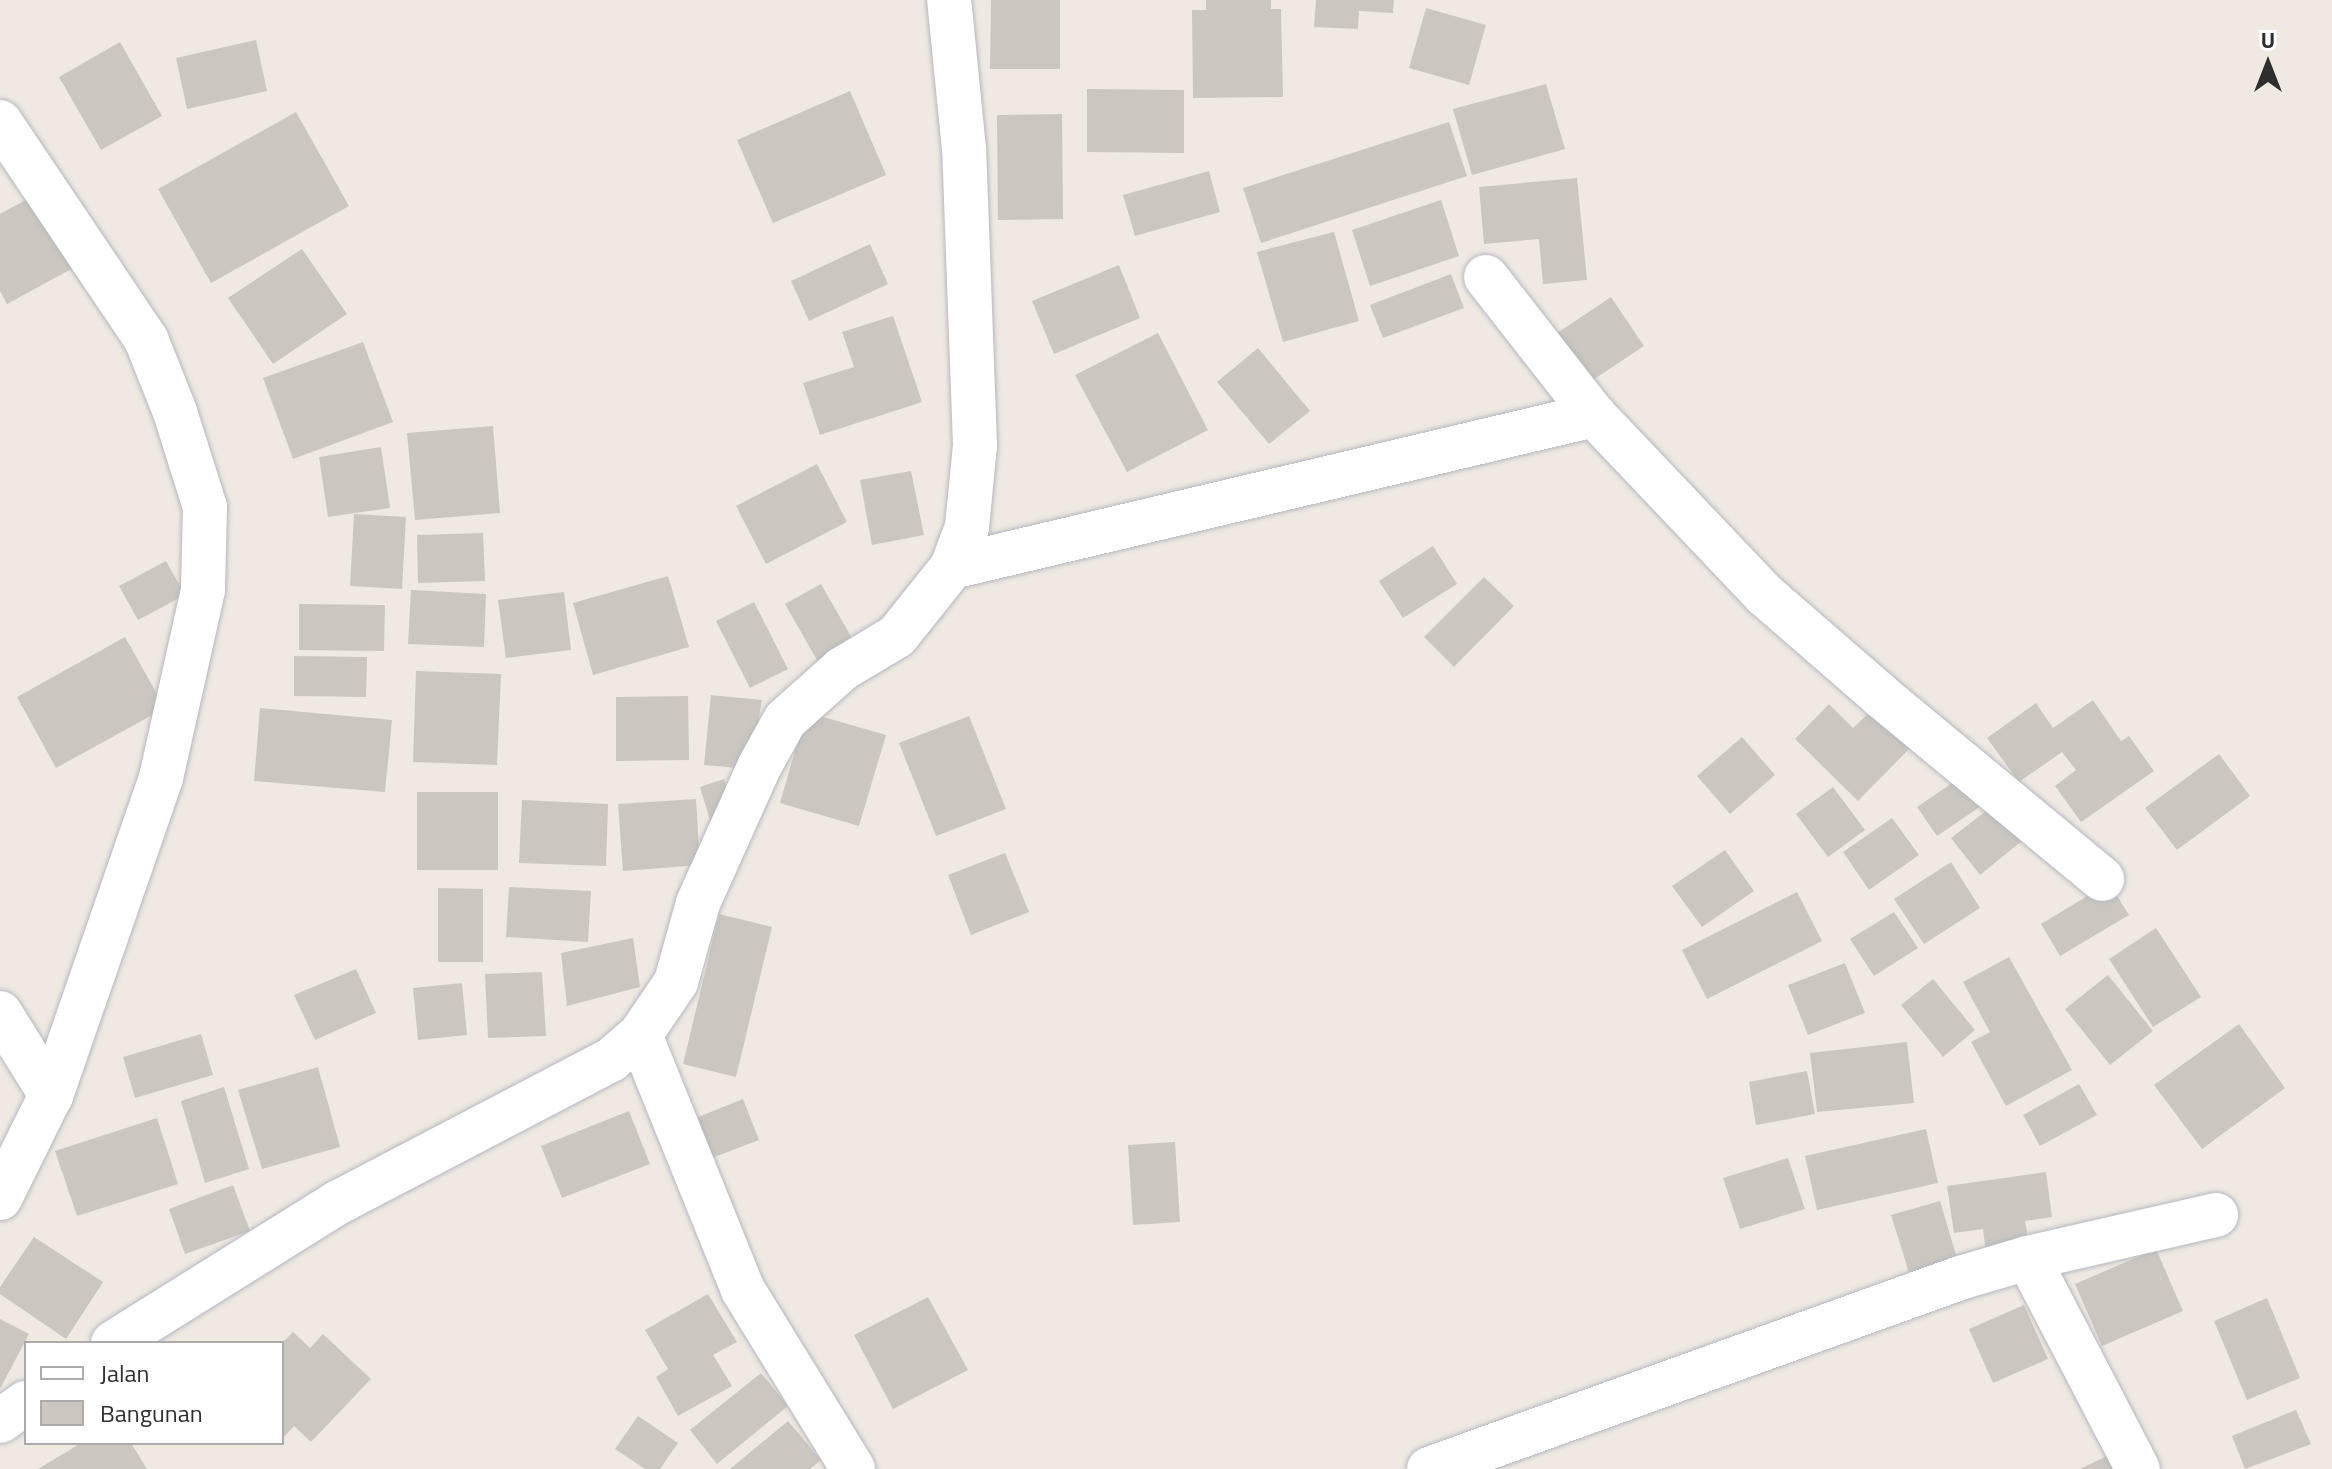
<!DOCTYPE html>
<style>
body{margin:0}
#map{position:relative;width:2332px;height:1469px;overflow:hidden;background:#efe9e1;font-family:"Titillium Web",sans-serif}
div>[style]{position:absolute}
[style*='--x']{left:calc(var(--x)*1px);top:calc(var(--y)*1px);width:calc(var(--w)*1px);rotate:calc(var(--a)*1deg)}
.building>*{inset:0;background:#cbc7bf}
.roads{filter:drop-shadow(0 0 2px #b4b7c1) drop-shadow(0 0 2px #b4b7c1)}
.minor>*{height:44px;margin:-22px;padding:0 22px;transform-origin:22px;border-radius:22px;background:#fff}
span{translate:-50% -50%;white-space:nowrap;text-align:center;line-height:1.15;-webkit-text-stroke:6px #fff;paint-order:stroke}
.legend{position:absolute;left:24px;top:1341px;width:260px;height:104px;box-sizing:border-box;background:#fff;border:2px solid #ababab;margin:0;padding:10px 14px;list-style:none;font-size:24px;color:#2e2e2e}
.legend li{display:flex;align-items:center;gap:16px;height:40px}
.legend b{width:40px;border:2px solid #ababab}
.north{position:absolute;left:2228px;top:24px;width:80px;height:80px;-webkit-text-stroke:6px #fff;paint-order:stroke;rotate:0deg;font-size:22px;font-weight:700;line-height:32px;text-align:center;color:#2e2e2e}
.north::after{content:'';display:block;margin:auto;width:28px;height:36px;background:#2e2e2e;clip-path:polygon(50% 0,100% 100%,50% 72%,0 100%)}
</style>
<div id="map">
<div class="building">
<i style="clip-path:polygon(991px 0,1060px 0,1060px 69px,990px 69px)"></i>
<i style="clip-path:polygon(1206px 0,1271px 0,1271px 9px,1281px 9px,1283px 97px,1193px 98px,1192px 10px,1206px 10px)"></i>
<i style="clip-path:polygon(1316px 0,1394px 0,1393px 13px,1359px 11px,1358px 29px,1314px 27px)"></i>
<i style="clip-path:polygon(1426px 8px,1486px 25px,1469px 85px,1409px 68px)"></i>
<i style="clip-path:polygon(256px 40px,267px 91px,187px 109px,176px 58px)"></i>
<i style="clip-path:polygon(120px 42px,162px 116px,101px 150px,59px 77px)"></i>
<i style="clip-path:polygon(1546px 84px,1565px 149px,1472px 175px,1453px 109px)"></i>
<i style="clip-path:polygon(1087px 89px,1184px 90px,1184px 153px,1087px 152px)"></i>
<i style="clip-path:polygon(850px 91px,886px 175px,773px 223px,737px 140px)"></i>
<i style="clip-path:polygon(296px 112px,349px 206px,211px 283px,158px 189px)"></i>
<i style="clip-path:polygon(1062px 114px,1063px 219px,998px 220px,997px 115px)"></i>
<i style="clip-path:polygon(1449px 122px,1467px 176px,1261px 243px,1243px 188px)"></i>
<i style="clip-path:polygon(1209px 171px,1220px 212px,1135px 236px,1123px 195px)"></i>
<i style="clip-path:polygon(1577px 178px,1587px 280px,1543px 284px,1539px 239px,1484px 244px,1479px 187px)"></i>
<i style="clip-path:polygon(35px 195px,75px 267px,7px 304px,0 291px,0 214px)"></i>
<i style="clip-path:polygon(1441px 200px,1459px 256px,1370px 286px,1352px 230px)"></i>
<i style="clip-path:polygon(1334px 232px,1359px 321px,1283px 342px,1257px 252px)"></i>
<i style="clip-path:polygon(870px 244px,888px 284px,809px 321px,791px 281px)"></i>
<i style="clip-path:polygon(302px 249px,347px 314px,273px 364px,228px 298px)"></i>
<i style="clip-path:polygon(1119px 265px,1140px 318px,1054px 354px,1032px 301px)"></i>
<i style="clip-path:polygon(1451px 274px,1464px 308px,1383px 338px,1370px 305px)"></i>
<i style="clip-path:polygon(1611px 297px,1644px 346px,1590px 382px,1557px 333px)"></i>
<i style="clip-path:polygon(893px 316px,922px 402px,820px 435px,803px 383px,854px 367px,842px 332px)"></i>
<i style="clip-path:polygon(1158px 333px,1208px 430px,1127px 472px,1075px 375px)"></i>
<i style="clip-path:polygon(363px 342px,393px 422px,293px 459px,263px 378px)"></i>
<i style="clip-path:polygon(1258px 348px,1310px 411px,1269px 444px,1217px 382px)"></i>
<i style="clip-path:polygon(493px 426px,500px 513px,415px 520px,407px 433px)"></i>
<i style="clip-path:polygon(381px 447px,390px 508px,328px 517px,319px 457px)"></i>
<i style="clip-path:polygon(817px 464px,847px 522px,766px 564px,736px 506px)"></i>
<i style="clip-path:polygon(911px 471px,924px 535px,872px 545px,860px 480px)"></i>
<i style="clip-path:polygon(354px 514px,406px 517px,402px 589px,350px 586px)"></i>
<i style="clip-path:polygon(483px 533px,485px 581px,418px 583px,417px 535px)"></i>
<i style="clip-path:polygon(1433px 546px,1457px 584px,1403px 618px,1379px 581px)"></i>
<i style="clip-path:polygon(166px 561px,185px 595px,138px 620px,119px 586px)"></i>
<i style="clip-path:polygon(668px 576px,689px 647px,593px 675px,573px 603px)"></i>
<i style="clip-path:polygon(1484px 577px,1514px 606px,1454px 667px,1424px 637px)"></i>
<i style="clip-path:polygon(821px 584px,857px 647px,821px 667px,785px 604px)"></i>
<i style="clip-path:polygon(411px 590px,486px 594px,484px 647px,408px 644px)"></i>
<i style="clip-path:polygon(564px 592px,571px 650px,506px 658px,498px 600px)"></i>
<i style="clip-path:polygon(754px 602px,788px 669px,750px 688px,716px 621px)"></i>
<i style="clip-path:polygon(299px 604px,385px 605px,384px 651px,299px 650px)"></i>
<i style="clip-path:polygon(125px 637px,165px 708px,56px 768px,17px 697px)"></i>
<i style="clip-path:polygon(294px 656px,367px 657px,366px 697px,294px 696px)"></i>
<i style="clip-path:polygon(416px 671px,501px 674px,497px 765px,413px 762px)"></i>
<i style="clip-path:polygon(711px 695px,762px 700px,750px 769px,704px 765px)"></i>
<i style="clip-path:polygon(688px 696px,689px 760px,616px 761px,616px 697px)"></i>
<i style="clip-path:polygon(2093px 700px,2121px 741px,2129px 736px,2154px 771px,2081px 822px,2055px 786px,2076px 770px,2062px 752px,2019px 782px,1987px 738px,2036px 703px,2053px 728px)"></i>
<i style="clip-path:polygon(1829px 704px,1853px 728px,1878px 704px,1916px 742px,1858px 801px,1795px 739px)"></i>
<i style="clip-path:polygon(260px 708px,392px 720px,385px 792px,254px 781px)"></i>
<i style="clip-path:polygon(806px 712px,886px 735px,859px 826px,780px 803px)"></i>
<i style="clip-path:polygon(969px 716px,1006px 809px,936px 836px,899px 743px)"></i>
<i style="clip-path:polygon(1742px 737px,1775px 775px,1730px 814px,1697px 776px)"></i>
<i style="clip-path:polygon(2219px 754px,2250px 796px,2177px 850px,2145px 808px)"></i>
<i style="clip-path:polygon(1967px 773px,1987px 802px,1937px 836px,1917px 807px)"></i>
<i style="clip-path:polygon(724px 779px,733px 809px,710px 820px,700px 787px)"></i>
<i style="clip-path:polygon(1833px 787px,1865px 830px,1828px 857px,1796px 814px)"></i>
<i style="clip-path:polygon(417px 792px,498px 792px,498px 870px,417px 870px)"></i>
<i style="clip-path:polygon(696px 799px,700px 865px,623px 871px,618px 804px)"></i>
<i style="clip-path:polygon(522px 800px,608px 804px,606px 866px,519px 863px)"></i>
<i style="clip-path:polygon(1999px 801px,2028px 836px,1980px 875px,1951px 838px)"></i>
<i style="clip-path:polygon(1892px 818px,1919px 855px,1869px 890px,1843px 852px)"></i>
<i style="clip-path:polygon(1725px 850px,1754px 891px,1702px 927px,1672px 886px)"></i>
<i style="clip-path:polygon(1005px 853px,1029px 912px,971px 935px,948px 875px)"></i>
<i style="clip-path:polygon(1951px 862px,1980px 908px,1924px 944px,1894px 899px)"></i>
<i style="clip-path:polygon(2109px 883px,2129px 915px,2060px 956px,2041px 924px)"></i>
<i style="clip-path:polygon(509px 887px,591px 891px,588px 942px,506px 937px)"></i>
<i style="clip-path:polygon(438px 888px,483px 889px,483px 962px,438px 962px)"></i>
<i style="clip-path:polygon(1797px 892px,1822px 941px,1707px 999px,1682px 950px)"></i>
<i style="clip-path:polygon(1894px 912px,1918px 948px,1874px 976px,1850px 939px)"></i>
<i style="clip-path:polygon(719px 914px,772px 927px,736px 1077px,683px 1064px)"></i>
<i style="clip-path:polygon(2156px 928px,2201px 997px,2153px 1027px,2109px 959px)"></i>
<i style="clip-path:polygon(633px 938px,640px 987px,567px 1006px,561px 953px)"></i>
<i style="clip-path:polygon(2009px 957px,2072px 1070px,2006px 1106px,1971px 1042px,1990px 1032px,1963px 982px)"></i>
<i style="clip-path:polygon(1845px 963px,1865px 1013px,1808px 1035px,1788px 985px)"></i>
<i style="clip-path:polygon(356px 969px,376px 1013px,315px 1040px,294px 995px)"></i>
<i style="clip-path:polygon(542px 972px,546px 1036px,488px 1038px,485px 974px)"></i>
<i style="clip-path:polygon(2108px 975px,2153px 1031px,2110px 1065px,2065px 1009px)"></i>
<i style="clip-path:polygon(1933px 979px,1975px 1030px,1943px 1057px,1901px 1005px)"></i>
<i style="clip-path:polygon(462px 983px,467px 1035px,418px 1040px,413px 988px)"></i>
<i style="clip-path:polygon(2239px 1024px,2285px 1088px,2202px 1149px,2154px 1085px)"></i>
<i style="clip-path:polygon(201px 1034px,213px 1075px,135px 1098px,123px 1057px)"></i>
<i style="clip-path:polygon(1907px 1042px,1914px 1103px,1817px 1112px,1810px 1053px)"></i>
<i style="clip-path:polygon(318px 1067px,340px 1147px,262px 1169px,238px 1090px)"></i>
<i style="clip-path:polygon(1807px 1071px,1815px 1114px,1756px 1125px,1749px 1082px)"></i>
<i style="clip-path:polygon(2079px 1084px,2097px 1115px,2040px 1146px,2023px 1115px)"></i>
<i style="clip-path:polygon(224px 1087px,249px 1169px,205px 1183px,181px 1101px)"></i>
<i style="clip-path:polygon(743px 1099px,759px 1140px,709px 1159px,693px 1119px)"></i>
<i style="clip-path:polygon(629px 1111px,650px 1164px,562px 1198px,541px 1146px)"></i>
<i style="clip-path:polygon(157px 1118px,178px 1184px,77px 1216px,55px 1151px)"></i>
<i style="clip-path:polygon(1926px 1129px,1938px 1183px,1817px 1210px,1805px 1156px)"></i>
<i style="clip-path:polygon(1175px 1142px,1180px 1222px,1133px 1225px,1128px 1145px)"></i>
<i style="clip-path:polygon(1788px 1158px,1805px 1209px,1740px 1229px,1723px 1178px)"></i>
<i style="clip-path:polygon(2046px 1172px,2052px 1217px,2025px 1221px,2031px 1255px,1987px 1262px,1983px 1229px,1954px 1233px,1947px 1186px)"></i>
<i style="clip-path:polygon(233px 1185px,250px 1231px,185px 1254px,169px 1209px)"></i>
<i style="clip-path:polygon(1940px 1201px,1959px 1265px,1911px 1279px,1891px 1215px)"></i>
<i style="clip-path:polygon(34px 1237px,103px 1282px,66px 1339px,0 1294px,0 1287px)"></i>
<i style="clip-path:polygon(2156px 1249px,2183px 1311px,2102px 1346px,2075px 1284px)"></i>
<i style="clip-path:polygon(708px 1294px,737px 1342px,713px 1355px,732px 1386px,678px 1416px,656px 1377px,668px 1369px,645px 1330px)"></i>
<i style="clip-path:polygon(928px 1297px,968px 1370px,893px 1409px,854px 1335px)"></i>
<i style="clip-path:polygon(2267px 1298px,2300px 1378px,2247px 1400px,2214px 1321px)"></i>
<i style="clip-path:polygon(2024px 1305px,2048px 1359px,1993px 1383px,1969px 1329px)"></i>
<i style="clip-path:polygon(0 1319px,29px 1334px,0 1389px)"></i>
<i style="clip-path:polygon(293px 1332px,310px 1348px,323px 1334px,371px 1379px,311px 1442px,294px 1426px,282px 1439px,282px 1343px)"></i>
<i style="clip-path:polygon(761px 1373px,788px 1406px,717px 1464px,690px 1430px)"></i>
<i style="clip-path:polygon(2296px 1410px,2311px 1444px,2245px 1469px,2232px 1436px)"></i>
<i style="clip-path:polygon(638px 1416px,678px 1443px,660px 1469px,645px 1469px,615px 1449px)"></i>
<i style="clip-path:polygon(788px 1421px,821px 1460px,810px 1469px,730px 1469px)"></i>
<i style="clip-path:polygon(81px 1443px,131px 1443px,147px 1469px,38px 1469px)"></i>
<i style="clip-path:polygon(2111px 1454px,2118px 1469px,2080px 1469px)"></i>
</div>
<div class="roads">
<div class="minor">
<i style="--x:0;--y:122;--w:262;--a:56.1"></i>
<i style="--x:146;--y:339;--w:79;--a:68.3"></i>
<i style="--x:175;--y:412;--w:100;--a:72.5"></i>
<i style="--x:205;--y:507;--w:83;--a:91.4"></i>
<i style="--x:203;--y:590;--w:193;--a:102.6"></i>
<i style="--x:161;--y:778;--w:336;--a:109.1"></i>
<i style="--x:51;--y:1095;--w:115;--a:116.3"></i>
<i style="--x:1486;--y:277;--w:175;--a:52"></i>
<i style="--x:952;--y:567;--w:660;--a:-13.32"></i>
<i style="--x:1594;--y:415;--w:248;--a:46.5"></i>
<i style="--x:1765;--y:595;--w:154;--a:41"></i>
<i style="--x:1881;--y:696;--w:287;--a:39.6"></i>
<i style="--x:0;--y:1013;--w:97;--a:58.1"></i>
<i style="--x:640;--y:1035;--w:275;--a:68"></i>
<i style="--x:743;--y:1290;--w:210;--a:58.4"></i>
<i style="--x:2028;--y:1258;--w:238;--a:62.5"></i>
<i style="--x:113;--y:1343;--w:266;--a:-32"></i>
<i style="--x:339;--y:1202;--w:307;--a:-27.6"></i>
<i style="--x:611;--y:1060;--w:38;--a:-41"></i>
<i style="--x:640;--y:1035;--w:64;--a:-55.8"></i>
<i style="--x:676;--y:982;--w:82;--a:-74.4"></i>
<i style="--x:698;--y:903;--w:151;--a:-65.8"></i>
<i style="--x:760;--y:765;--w:51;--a:-60.9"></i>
<i style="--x:785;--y:720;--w:76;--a:-41.8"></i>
<i style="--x:842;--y:669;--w:64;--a:-31"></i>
<i style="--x:897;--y:636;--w:88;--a:-51.4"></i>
<i style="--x:952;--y:567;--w:43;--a:-69.4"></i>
<i style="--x:967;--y:527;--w:82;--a:-84.4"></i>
<i style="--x:975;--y:445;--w:296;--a:-92.1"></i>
<i style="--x:964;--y:149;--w:150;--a:-95.7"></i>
<i style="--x:0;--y:1421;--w:32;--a:-35"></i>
<i style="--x:1429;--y:1469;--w:564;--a:-19.78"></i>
<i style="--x:1960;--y:1278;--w:71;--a:-16.4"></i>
<i style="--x:2028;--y:1258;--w:193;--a:-12.9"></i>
</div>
</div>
<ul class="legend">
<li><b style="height:10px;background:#fff"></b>Jalan</li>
<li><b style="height:22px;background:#cbc7bf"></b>Bangunan</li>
</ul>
<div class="north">U</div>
</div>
